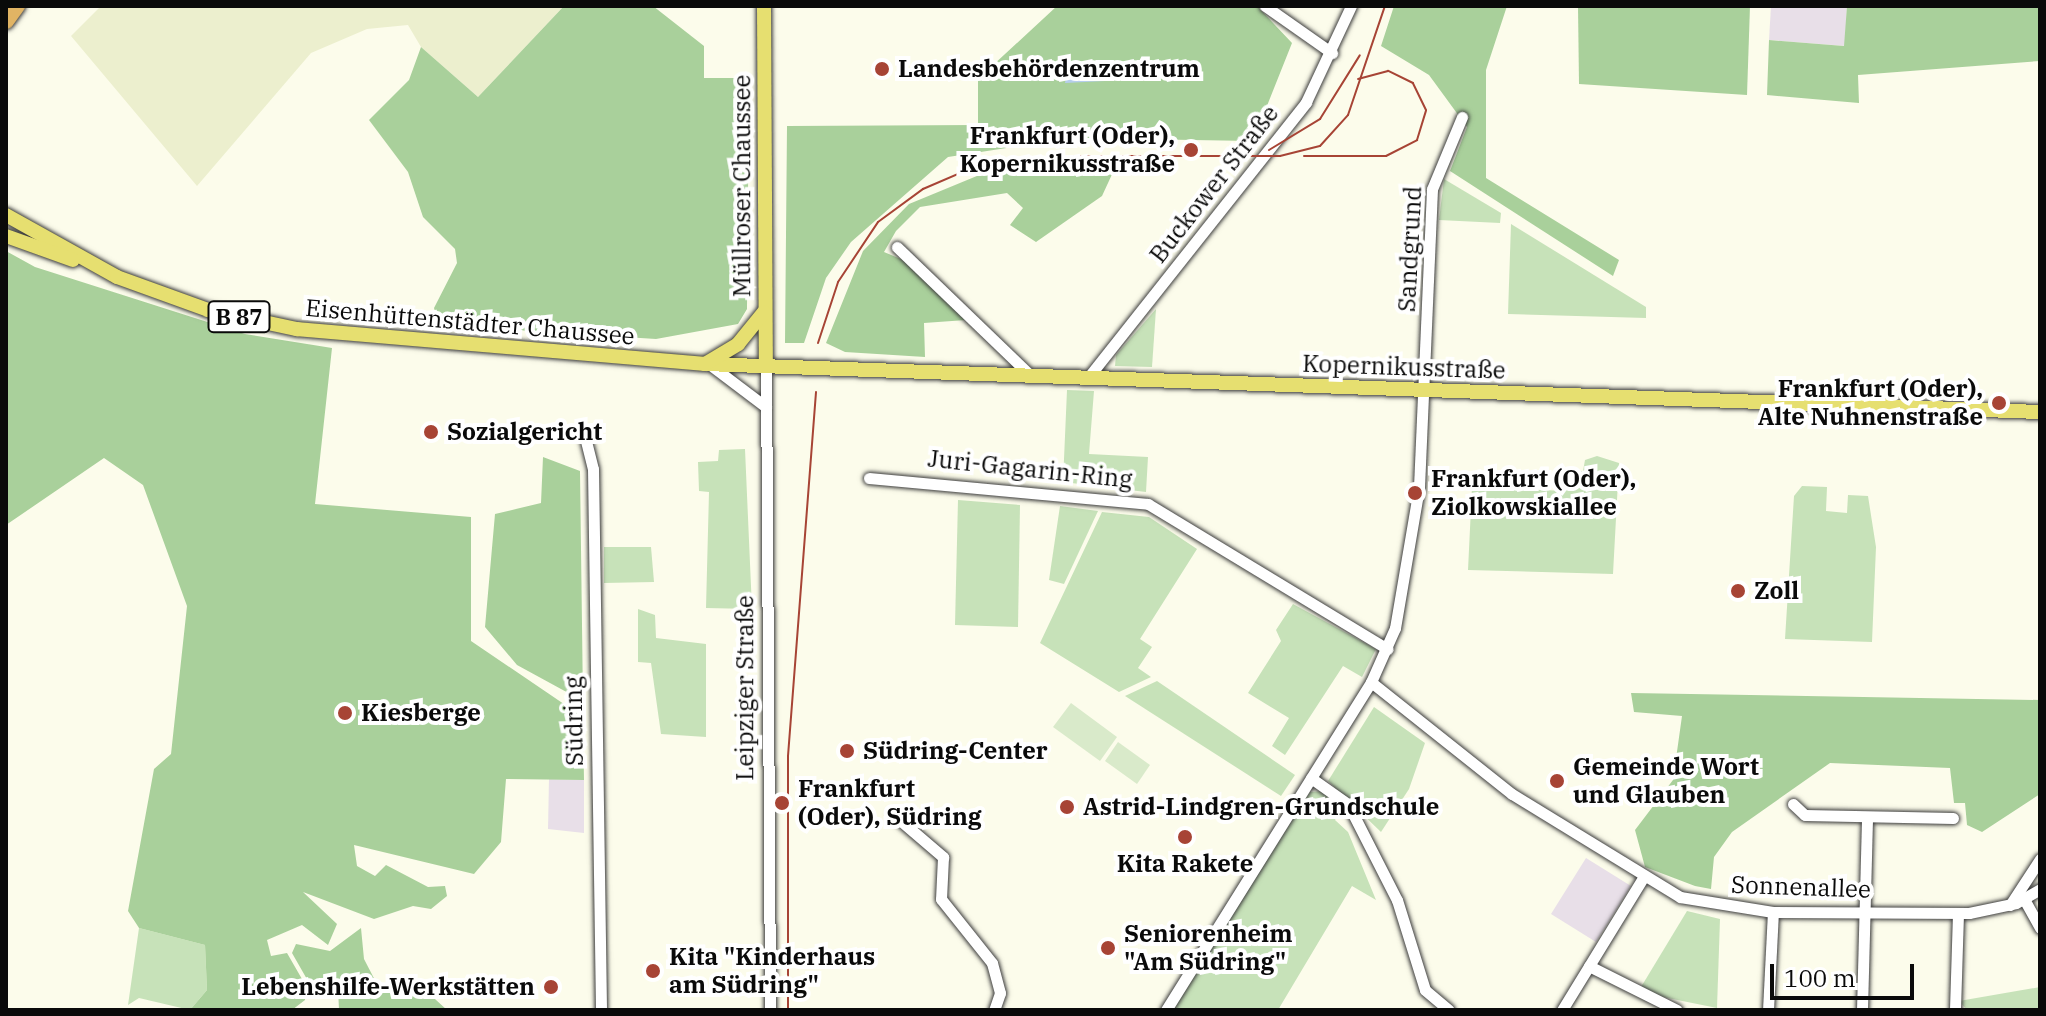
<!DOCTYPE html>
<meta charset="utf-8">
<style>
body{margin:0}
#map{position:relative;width:2046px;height:1016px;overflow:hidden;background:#fcfceb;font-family:"IBM Plex Serif",serif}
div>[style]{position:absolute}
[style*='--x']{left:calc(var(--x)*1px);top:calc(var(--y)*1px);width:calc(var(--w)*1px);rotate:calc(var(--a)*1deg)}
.industrial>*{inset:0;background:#e8dfe8}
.farmland>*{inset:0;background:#ecefce}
.green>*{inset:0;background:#c7e2b9}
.forest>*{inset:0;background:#a9d09b}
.pitch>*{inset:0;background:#d9eaca}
.water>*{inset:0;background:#b6ceed}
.roads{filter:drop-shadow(0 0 2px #3d3d3d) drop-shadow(0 0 2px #3d3d3d)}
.minor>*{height:11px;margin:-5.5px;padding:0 5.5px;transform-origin:5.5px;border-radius:5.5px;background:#fff}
.major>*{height:14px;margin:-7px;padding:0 7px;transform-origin:7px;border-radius:7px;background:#e6df70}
.highway>*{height:16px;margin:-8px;padding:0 8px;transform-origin:8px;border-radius:8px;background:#e1b464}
.tram>*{height:2px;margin:-1px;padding:0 1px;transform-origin:1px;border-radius:1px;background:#a74435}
.dots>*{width:22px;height:22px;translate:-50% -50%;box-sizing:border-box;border:4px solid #fff;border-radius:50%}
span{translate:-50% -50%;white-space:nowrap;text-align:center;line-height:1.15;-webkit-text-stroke:8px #fff;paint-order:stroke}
.shield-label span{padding:2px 6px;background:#fff;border:2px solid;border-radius:6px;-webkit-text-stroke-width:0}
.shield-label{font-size:22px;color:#0a0a0a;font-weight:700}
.poi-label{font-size:24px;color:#0a0a0a;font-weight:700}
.left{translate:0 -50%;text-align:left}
.right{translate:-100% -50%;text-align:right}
.street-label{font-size:24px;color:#0a0a0a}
.frame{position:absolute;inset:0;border:8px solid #0a0a0a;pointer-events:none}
.scale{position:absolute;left:1770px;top:964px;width:144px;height:36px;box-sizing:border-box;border:4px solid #0a0a0a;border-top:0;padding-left:10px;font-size:24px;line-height:28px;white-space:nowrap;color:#0a0a0a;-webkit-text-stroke:6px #fff;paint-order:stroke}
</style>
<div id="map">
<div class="industrial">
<i style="clip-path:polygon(1771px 6px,1847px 6px,1845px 46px,1769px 40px)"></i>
<i style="clip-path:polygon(549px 779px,584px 780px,584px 833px,548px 829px)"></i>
<i style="clip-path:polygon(1586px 858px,1631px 886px,1596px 942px,1551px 914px)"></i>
</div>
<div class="farmland">
<i style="clip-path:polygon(101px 6px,564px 6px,478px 97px,421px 47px,408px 25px,367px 29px,311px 53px,197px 186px,71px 36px)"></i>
</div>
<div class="green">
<i style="clip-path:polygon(1444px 179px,1501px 213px,1500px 223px,1439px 220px)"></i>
<i style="clip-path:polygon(1511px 224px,1646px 307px,1646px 318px,1508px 314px)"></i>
<i style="clip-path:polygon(1156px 309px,1152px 367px,1115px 366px,1116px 355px)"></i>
<i style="clip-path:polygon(1067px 390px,1094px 391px,1089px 454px,1148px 457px,1146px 492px,1063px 482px)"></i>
<i style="clip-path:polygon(745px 449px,752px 609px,706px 608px,709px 492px,699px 491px,698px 462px,718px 461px,719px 450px)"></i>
<i style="clip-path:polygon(1597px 456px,1619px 463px,1613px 574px,1468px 570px,1472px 487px,1566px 491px,1567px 471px,1583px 471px,1585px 460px)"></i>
<i style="clip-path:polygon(1802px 486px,1827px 487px,1826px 511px,1847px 513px,1848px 495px,1868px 496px,1876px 547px,1872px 642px,1785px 639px,1794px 496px)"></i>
<i style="clip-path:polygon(958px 500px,1020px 505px,1018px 627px,955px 625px)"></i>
<i style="clip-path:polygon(1060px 506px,1098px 511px,1064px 584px,1049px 580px)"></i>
<i style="clip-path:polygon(1102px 512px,1149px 517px,1197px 549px,1140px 639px,1152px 647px,1138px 668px,1151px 677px,1119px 692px,1040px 643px)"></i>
<i style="clip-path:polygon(604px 547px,651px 547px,654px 582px,604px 583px)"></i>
<i style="clip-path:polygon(1293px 604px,1376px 649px,1362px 677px,1343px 666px,1285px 755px,1272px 746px,1289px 718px,1248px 693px,1281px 641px,1276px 630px)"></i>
<i style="clip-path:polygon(638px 609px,655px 615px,656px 638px,706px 644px,706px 737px,661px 734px,651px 663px,638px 662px)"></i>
<i style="clip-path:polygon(1157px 681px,1295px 775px,1281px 796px,1125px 696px)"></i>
<i style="clip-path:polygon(1374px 707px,1425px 743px,1409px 789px,1381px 832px,1328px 781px)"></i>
<i style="clip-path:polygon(1324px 791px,1342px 806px,1335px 820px,1348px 832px,1376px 900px,1352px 886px,1278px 1010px,1172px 1010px,1310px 792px)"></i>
<i style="clip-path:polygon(1687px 911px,1720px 919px,1717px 1008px,1638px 992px)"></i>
<i style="clip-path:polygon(139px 928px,205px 945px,207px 990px,190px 1010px,139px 998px,128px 1005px)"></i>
<i style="clip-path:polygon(2040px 987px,2040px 1010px,1967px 1010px,1959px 1001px)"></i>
</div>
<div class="forest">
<i style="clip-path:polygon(564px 6px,653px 6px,704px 46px,704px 78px,749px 78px,747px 309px,738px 324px,656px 339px,439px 325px,434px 308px,457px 263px,455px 249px,423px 217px,408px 172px,369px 120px,409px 80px,421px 47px,478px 97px)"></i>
<i style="clip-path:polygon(1057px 6px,1257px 6px,1292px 43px,1259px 126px,1263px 132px,1253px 141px,1071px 138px,948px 157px,851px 242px,826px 278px,804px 343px,785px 343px,787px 126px,978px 125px,978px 79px)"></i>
<i style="clip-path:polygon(1394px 6px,1507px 6px,1486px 70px,1486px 178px,1619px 260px,1613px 276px,1450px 171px,1467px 127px,1429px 75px,1381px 46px)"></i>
<i style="clip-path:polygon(1578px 6px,1750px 6px,1747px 95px,1579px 84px)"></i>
<i style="clip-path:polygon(1847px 6px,2040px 6px,2040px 61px,1858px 75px,1859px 103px,1767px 95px,1769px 40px,1844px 46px)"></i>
<i style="clip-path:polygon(1106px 165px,1114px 170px,1102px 196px,1036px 242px,1010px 225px,1023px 208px,1007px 193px,920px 207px,896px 231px,884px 252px,908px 262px,966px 320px,924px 323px,925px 357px,845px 352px,826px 343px,863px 251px,909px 204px,989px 171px)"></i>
<i style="clip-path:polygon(6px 251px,35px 267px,245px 334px,332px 348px,315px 504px,471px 517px,471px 641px,583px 717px,584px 780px,506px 779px,501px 842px,474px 874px,354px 845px,357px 866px,375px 876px,386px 865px,428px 887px,445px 886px,447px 896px,431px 909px,413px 906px,374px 919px,303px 892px,337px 924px,328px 945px,302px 925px,267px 940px,271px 956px,287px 953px,306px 986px,305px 1000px,292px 1010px,190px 1010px,207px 990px,205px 945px,139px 928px,128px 911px,154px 769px,171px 754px,187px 606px,143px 485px,104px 458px,6px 525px)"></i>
<i style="clip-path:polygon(543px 457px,580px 471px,583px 701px,517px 665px,485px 627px,495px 514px,541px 503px)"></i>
<i style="clip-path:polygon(1631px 693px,2040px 700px,2040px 794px,1982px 832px,1967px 825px,1965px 803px,1954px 803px,1950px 768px,1830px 763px,1732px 832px,1714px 857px,1711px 889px,1695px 886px,1645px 867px,1635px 830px,1673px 780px,1682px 716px,1634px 712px)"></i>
<i style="clip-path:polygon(361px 928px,364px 959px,379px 988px,405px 994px,424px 989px,447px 1010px,339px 1010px,338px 988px,312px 988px,292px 953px,296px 944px,330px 951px)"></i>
</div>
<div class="pitch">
<i style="clip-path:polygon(1071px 703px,1117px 737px,1100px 761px,1053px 727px)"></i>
<i style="clip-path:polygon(1118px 742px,1150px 765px,1137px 784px,1105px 761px)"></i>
</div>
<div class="water">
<i style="clip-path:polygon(1100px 64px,1105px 81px,1065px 83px,1067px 72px)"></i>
</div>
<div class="roads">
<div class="minor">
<i style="--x:1265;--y:6;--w:82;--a:35"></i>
<i style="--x:897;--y:247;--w:183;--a:43.9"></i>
<i style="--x:766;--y:365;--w:645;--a:89.64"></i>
<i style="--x:713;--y:367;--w:66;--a:37"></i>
<i style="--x:1090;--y:375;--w:348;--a:-51.6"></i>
<i style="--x:1306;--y:102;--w:106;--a:-64.9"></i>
<i style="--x:584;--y:433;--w:37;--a:76"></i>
<i style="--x:593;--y:469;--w:541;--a:89.15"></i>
<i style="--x:869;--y:478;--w:280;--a:5.3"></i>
<i style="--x:1148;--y:504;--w:280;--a:31.2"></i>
<i style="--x:1371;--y:682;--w:180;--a:38.5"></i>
<i style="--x:1512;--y:794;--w:197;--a:31.5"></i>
<i style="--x:1680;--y:897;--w:94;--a:9.2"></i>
<i style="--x:1773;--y:912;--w:196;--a:0.3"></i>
<i style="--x:1969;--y:913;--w:48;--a:-12"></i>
<i style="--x:2016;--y:903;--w:28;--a:-30"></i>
<i style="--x:1311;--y:778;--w:45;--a:35.1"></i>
<i style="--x:1348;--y:804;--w:108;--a:63"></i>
<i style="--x:1397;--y:900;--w:94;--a:72.7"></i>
<i style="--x:1425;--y:990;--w:31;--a:40"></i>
<i style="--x:1793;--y:804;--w:16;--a:43"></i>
<i style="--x:1805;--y:815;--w:148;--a:1.2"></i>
<i style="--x:894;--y:815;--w:65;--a:40.6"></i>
<i style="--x:943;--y:857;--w:42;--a:92.7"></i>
<i style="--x:941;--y:899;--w:82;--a:51.4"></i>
<i style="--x:992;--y:963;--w:31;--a:75"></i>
<i style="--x:1000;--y:993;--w:18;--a:109"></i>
<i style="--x:2024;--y:899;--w:33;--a:61"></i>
<i style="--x:2010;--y:905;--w:55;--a:-56.9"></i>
<i style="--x:1589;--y:966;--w:98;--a:26.6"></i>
<i style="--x:1955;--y:1009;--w:96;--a:-88.2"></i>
<i style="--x:1166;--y:1010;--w:387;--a:-58"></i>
<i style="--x:1371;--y:682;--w:59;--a:-66"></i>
<i style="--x:1395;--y:628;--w:143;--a:-80.3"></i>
<i style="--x:1419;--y:487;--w:298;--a:-87.5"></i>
<i style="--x:1432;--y:189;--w:78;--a:-67.4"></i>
<i style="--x:1562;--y:1010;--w:155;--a:-58.5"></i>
<i style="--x:1768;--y:1010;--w:98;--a:-87.1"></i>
<i style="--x:1862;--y:1010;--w:191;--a:-88.5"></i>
</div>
<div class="major">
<i style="--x:764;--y:6;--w:359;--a:89.7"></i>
<i style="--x:6;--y:215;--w:127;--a:29.2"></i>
<i style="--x:117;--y:277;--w:97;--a:19.9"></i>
<i style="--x:208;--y:310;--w:91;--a:12.1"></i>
<i style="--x:297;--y:329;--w:409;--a:4.9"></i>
<i style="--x:705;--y:364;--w:1336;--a:2.06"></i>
<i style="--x:6;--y:236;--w:71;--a:19.7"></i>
<i style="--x:705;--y:364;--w:39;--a:-31"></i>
<i style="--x:738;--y:344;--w:41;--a:-50.9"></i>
</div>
<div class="highway">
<i style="--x:6;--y:21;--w:19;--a:-54"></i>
</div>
</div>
<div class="tram">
<i style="--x:1269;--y:150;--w:60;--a:-31.3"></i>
<i style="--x:1320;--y:119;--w:75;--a:-58"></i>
<i style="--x:1304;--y:156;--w:82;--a:0"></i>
<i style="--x:1386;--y:156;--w:35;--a:-27"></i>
<i style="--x:1417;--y:140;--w:31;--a:-73"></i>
<i style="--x:1426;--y:110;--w:30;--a:-116"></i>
<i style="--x:1413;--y:83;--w:28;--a:-154"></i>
<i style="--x:1388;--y:71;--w:31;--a:165"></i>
<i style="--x:818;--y:343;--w:64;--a:-71.8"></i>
<i style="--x:838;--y:282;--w:72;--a:-56.3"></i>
<i style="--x:878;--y:222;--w:56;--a:-36.3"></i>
<i style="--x:923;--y:189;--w:56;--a:-23.3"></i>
<i style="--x:974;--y:167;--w:92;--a:-6.9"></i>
<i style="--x:1065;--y:156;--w:215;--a:0"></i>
<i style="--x:1280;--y:156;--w:41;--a:-14"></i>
<i style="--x:1320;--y:146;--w:42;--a:-47.9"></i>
<i style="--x:1348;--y:115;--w:115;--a:-71.3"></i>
<i style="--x:788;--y:1010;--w:254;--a:-90"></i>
<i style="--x:788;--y:756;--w:365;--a:-85.6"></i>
</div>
<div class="dots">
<i style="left:882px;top:69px;background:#a74435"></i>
<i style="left:1191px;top:150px;background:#a74435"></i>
<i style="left:1999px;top:403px;background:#a74435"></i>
<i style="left:431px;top:432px;background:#a74435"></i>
<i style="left:1415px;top:493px;background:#a74435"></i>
<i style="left:1738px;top:591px;background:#a74435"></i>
<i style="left:345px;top:713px;background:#a74435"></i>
<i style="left:847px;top:751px;background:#a74435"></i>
<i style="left:1557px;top:781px;background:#a74435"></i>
<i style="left:782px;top:803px;background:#a74435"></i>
<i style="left:1067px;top:807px;background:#a74435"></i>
<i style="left:1185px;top:837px;background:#a74435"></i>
<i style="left:1108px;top:948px;background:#a74435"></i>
<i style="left:653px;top:971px;background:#a74435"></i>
<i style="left:551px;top:987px;background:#a74435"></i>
</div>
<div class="shield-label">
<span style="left:239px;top:317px">B 87</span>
</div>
<div class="poi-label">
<span class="left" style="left:898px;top:69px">Landesbehördenzentrum</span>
<span class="right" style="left:1175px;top:150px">Frankfurt (Oder),<br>Kopernikusstraße</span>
<span class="right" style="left:1983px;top:403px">Frankfurt (Oder),<br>Alte Nuhnenstraße</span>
<span class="left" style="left:447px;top:432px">Sozialgericht</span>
<span class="left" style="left:1431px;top:493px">Frankfurt (Oder),<br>Ziolkowskiallee</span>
<span class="left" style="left:1754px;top:591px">Zoll</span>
<span class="left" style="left:361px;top:713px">Kiesberge</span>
<span class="left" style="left:863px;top:751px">Südring-Center</span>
<span class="left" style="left:1573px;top:781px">Gemeinde Wort<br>und Glauben</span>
<span class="left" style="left:798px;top:803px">Frankfurt<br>(Oder), Südring</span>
<span class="left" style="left:1083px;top:807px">Astrid-Lindgren-Grundschule</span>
<span style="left:1185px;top:864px">Kita Rakete</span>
<span class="left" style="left:1124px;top:948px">Seniorenheim<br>"Am Südring"</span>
<span class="left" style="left:669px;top:971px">Kita "Kinderhaus<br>am Südring"</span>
<span class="right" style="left:535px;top:987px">Lebenshilfe-Werkstätten</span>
</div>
<div class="street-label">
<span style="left:1214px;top:184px;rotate:-52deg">Buckower Straße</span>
<span style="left:742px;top:186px;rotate:-90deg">Müllroser Chaussee</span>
<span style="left:1410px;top:249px;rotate:-87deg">Sandgrund</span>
<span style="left:470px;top:322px;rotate:5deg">Eisenhüttenstädter Chaussee</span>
<span style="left:1404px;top:367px;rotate:2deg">Kopernikusstraße</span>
<span style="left:1030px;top:469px;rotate:6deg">Juri-Gagarin-Ring</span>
<span style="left:745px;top:688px;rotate:-90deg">Leipziger Straße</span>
<span style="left:574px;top:721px;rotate:-91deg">Südring</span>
<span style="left:1801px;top:887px;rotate:2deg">Sonnenallee</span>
</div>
<div class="frame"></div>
<div class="scale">100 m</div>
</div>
